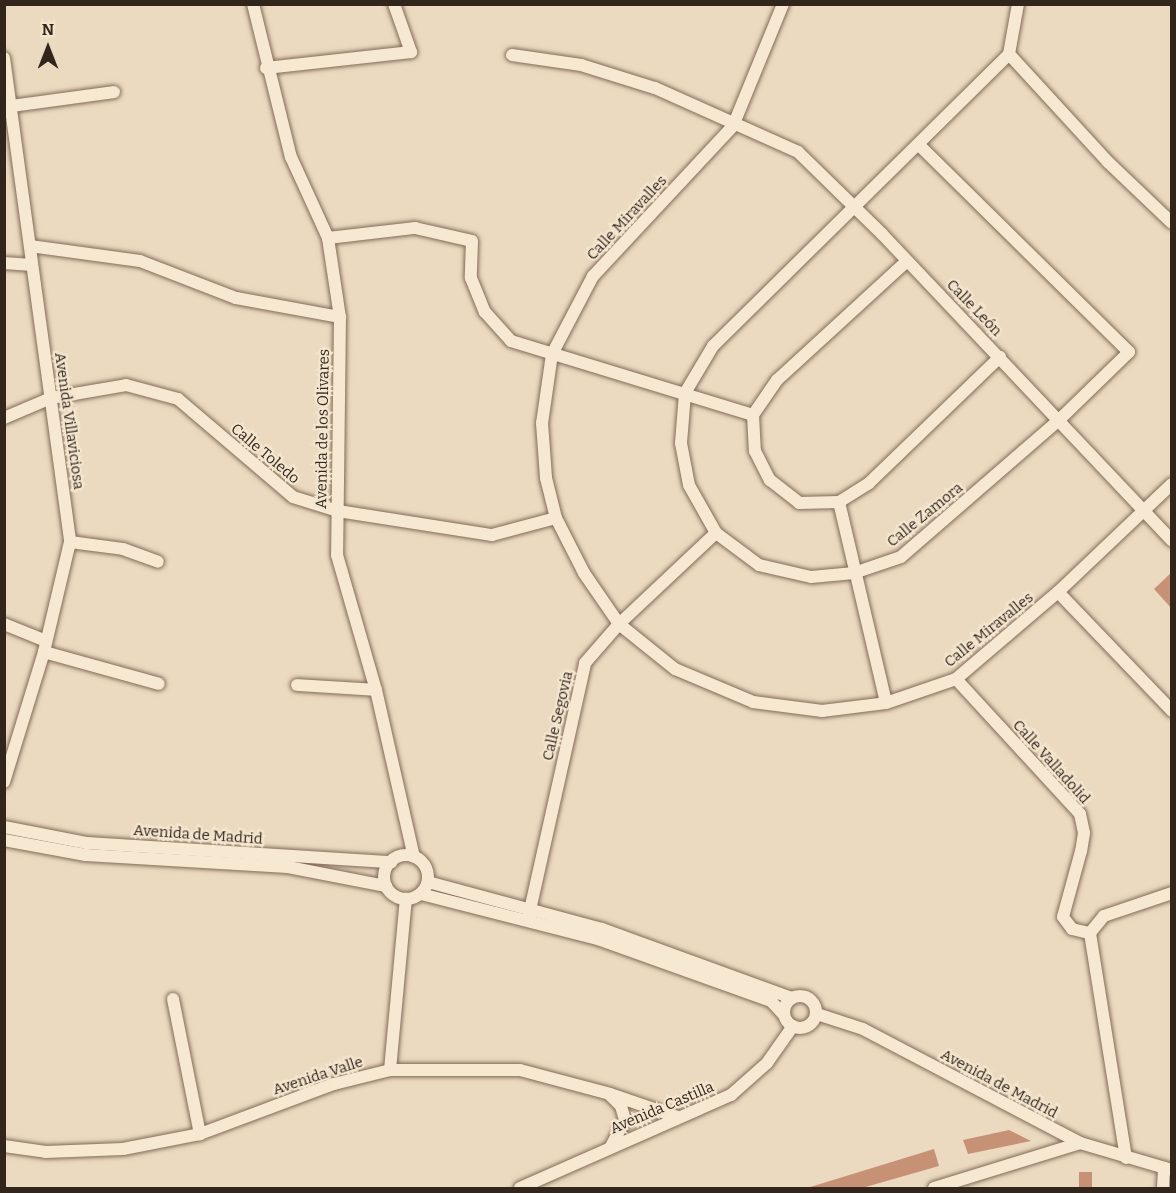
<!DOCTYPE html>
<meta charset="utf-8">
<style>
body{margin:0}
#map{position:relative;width:1176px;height:1193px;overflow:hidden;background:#ebdabf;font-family:Bitter,serif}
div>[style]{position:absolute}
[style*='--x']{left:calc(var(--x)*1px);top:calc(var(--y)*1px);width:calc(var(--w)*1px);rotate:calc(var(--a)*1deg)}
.building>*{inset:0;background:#c79176}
.roads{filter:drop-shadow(0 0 2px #826b58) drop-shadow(0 0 2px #826b58)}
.minor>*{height:12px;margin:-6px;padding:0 6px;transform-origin:6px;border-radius:6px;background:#f6e8d1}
.minor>.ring{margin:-6px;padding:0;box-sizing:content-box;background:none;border:12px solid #f6e8d1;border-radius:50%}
span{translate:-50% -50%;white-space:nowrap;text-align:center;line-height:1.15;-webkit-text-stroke:4.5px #f3e5ce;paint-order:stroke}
.street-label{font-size:15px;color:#32251c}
.frame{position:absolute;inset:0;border:6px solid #32251c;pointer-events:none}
.north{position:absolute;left:18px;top:18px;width:60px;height:60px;-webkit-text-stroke:4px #f3e5ce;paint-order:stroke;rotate:0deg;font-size:16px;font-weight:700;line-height:24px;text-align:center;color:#32251c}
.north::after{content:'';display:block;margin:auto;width:21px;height:27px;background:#32251c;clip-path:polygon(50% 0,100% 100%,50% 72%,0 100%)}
</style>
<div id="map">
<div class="building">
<i style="clip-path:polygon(1172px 572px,1172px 609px,1154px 589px)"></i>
<i style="clip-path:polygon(1009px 1130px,1031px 1141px,968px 1154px,963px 1140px)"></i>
<i style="clip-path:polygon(934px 1149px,939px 1166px,862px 1188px,807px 1188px)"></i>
<i style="clip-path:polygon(1079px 1172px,1092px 1172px,1092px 1188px,1079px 1188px)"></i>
</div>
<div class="roads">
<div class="minor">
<i style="--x:253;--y:4;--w:158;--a:76.1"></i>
<i style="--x:291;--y:157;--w:89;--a:65.4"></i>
<i style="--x:328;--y:238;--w:80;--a:81.4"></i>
<i style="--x:340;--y:317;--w:238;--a:90.7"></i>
<i style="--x:337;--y:555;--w:141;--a:73.9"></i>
<i style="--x:376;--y:690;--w:171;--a:77.2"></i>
<i style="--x:783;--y:4;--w:132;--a:112.3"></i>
<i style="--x:733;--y:126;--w:205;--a:133"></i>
<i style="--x:593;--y:276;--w:88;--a:117.7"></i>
<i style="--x:552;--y:354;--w:70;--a:98.2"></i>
<i style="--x:542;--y:423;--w:55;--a:85.8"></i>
<i style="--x:546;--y:478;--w:41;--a:76"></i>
<i style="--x:556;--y:518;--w:62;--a:63"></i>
<i style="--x:584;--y:573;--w:62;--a:55.5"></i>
<i style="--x:619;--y:624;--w:72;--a:38.8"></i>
<i style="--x:675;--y:669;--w:85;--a:22.9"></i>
<i style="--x:753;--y:702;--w:70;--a:7.4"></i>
<i style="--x:822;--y:711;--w:64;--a:-7.1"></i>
<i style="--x:886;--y:703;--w:74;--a:-18.9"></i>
<i style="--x:956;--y:679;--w:134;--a:-40.5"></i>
<i style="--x:1058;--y:592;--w:157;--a:-43.5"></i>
<i style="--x:1009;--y:54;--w:147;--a:47.5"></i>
<i style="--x:1108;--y:162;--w:88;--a:43.6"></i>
<i style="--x:512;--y:55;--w:70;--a:8.2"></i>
<i style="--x:581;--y:65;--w:77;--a:17.3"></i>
<i style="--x:655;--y:88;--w:157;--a:24.1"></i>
<i style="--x:798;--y:152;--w:117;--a:44.3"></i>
<i style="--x:882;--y:234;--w:422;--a:46.6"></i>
<i style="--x:4;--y:58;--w:488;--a:82.2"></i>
<i style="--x:70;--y:542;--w:113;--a:103.3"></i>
<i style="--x:44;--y:652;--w:136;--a:107.1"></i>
<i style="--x:266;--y:68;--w:146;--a:-6.3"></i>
<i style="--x:411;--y:52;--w:51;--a:-109.5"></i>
<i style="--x:12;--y:106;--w:103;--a:-7.8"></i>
<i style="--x:919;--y:145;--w:295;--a:44.6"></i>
<i style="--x:1129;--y:352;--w:98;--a:135.8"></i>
<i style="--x:1059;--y:420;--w:209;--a:139.1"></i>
<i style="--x:901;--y:557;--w:50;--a:161.2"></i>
<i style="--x:854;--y:573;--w:43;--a:174.7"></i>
<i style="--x:811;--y:577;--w:53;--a:-167"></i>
<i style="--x:759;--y:565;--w:54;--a:-143.3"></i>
<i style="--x:716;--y:533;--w:55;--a:-119.4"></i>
<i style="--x:689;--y:485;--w:43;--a:-100.8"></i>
<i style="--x:681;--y:443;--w:50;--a:-85.4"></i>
<i style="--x:685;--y:393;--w:55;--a:-59.2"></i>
<i style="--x:713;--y:346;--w:416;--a:-44.6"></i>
<i style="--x:1009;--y:54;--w:51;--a:-79.8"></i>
<i style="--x:328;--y:238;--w:88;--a:-6.6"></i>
<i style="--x:415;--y:228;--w:58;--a:12.8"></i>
<i style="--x:472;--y:241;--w:37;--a:92"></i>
<i style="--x:471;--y:278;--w:37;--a:68"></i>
<i style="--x:485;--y:312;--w:39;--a:48"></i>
<i style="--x:511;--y:341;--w:253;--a:17"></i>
<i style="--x:30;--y:246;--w:111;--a:7.8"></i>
<i style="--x:140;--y:261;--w:103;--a:21.1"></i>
<i style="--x:236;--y:298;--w:106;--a:10.4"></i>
<i style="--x:907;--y:261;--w:176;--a:137.5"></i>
<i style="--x:777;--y:380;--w:42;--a:124.4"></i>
<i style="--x:753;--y:415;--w:36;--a:87"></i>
<i style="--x:755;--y:451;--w:33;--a:63"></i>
<i style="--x:770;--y:480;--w:37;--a:38"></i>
<i style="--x:799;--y:503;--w:40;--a:-1.4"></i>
<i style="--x:839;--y:502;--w:36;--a:-32"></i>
<i style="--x:869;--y:483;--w:182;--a:-43.9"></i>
<i style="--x:4;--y:263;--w:28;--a:4"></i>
<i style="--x:4;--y:418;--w:51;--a:-23.1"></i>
<i style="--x:51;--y:398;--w:76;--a:-9.8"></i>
<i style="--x:126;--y:385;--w:54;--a:15.1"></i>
<i style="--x:178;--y:399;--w:151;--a:40.4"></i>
<i style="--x:293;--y:497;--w:47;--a:17.3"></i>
<i style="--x:338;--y:511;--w:156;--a:8.9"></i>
<i style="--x:492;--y:535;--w:66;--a:-14.9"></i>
<i style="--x:839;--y:502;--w:206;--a:76.8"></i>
<i style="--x:70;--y:542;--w:53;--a:7.5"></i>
<i style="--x:123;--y:549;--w:37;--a:20"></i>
<i style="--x:1058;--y:592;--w:165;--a:46.2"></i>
<i style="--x:4;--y:624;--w:45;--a:22"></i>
<i style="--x:44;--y:652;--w:119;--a:15.5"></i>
<i style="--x:956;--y:679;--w:183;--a:47.4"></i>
<i style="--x:1080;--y:814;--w:19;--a:78"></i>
<i style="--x:1084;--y:833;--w:18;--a:99"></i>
<i style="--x:1081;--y:851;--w:68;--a:105.3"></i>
<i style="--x:1063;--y:917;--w:15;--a:53"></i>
<i style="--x:1072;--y:929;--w:18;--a:13"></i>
<i style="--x:297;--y:685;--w:79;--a:3.6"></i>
<i style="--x:4;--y:827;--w:85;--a:10.9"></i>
<i style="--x:87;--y:843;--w:305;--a:3.6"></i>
<i style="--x:4;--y:840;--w:83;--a:10.4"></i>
<i style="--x:86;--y:855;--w:202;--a:3.4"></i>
<i style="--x:288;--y:867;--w:100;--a:11"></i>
<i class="ring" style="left:384px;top:855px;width:32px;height:32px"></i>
<i style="--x:428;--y:882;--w:180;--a:15.1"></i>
<i style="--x:602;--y:929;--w:202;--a:20"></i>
<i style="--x:421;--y:894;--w:183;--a:14.3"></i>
<i style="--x:598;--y:939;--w:184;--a:19.7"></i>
<i style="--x:771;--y:1001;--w:18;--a:47"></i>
<i style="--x:528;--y:919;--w:262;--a:-77.4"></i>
<i style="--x:585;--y:663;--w:52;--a:-48.9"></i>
<i style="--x:619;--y:624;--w:133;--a:-43.2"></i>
<i class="ring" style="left:784px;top:996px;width:20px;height:20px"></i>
<i style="--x:173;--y:999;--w:138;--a:78.7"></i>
<i style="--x:817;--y:1014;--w:48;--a:18.1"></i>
<i style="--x:863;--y:1029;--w:245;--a:27.7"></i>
<i style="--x:1080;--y:1143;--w:96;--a:16.4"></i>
<i style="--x:390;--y:1070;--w:172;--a:-84.7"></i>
<i style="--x:610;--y:1095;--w:16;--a:45"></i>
<i style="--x:621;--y:1106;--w:15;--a:74"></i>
<i style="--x:625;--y:1120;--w:30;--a:118"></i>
<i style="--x:4;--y:1146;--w:42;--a:8.1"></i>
<i style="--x:46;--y:1152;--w:77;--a:-2.2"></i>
<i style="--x:123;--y:1149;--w:78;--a:-11"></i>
<i style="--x:200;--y:1134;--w:143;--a:-20.5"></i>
<i style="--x:334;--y:1084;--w:58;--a:-14"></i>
<i style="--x:390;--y:1070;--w:130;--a:0"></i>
<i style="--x:520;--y:1070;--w:93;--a:14.9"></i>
<i style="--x:610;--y:1094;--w:71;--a:18.9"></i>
<i style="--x:1126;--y:1158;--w:228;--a:-99.1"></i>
<i style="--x:1090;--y:933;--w:22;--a:-51"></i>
<i style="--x:1104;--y:916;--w:72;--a:-18.7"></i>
<i style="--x:520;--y:1188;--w:231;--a:-23.8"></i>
<i style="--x:731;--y:1095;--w:48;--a:-41.6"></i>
<i style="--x:767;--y:1063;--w:45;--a:-54.9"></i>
<i style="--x:934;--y:1188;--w:153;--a:-17.1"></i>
<i style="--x:1163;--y:1188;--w:20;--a:-87"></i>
</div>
</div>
<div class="street-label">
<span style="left:627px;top:218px;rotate:-47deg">Calle Miravalles</span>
<span style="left:974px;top:308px;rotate:46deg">Calle León</span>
<span style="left:69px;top:421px;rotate:82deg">Avenida Villaviciosa</span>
<span style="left:323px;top:429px;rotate:-89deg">Avenida de los Olivares</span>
<span style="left:265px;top:454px;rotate:40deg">Calle Toledo</span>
<span style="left:925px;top:515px;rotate:-39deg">Calle Zamora</span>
<span style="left:989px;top:630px;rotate:-39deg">Calle Miravalles</span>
<span style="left:558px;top:716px;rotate:-77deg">Calle Segovia</span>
<span style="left:1051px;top:762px;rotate:48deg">Calle Valladolid</span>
<span style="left:198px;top:835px;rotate:4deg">Avenida de Madrid</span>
<span style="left:318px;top:1076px;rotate:-18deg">Avenida Valle</span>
<span style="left:999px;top:1084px;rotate:28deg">Avenida de Madrid</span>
<span style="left:662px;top:1108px;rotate:-23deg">Avenida Castilla</span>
</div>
<div class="frame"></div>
<div class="north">N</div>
</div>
